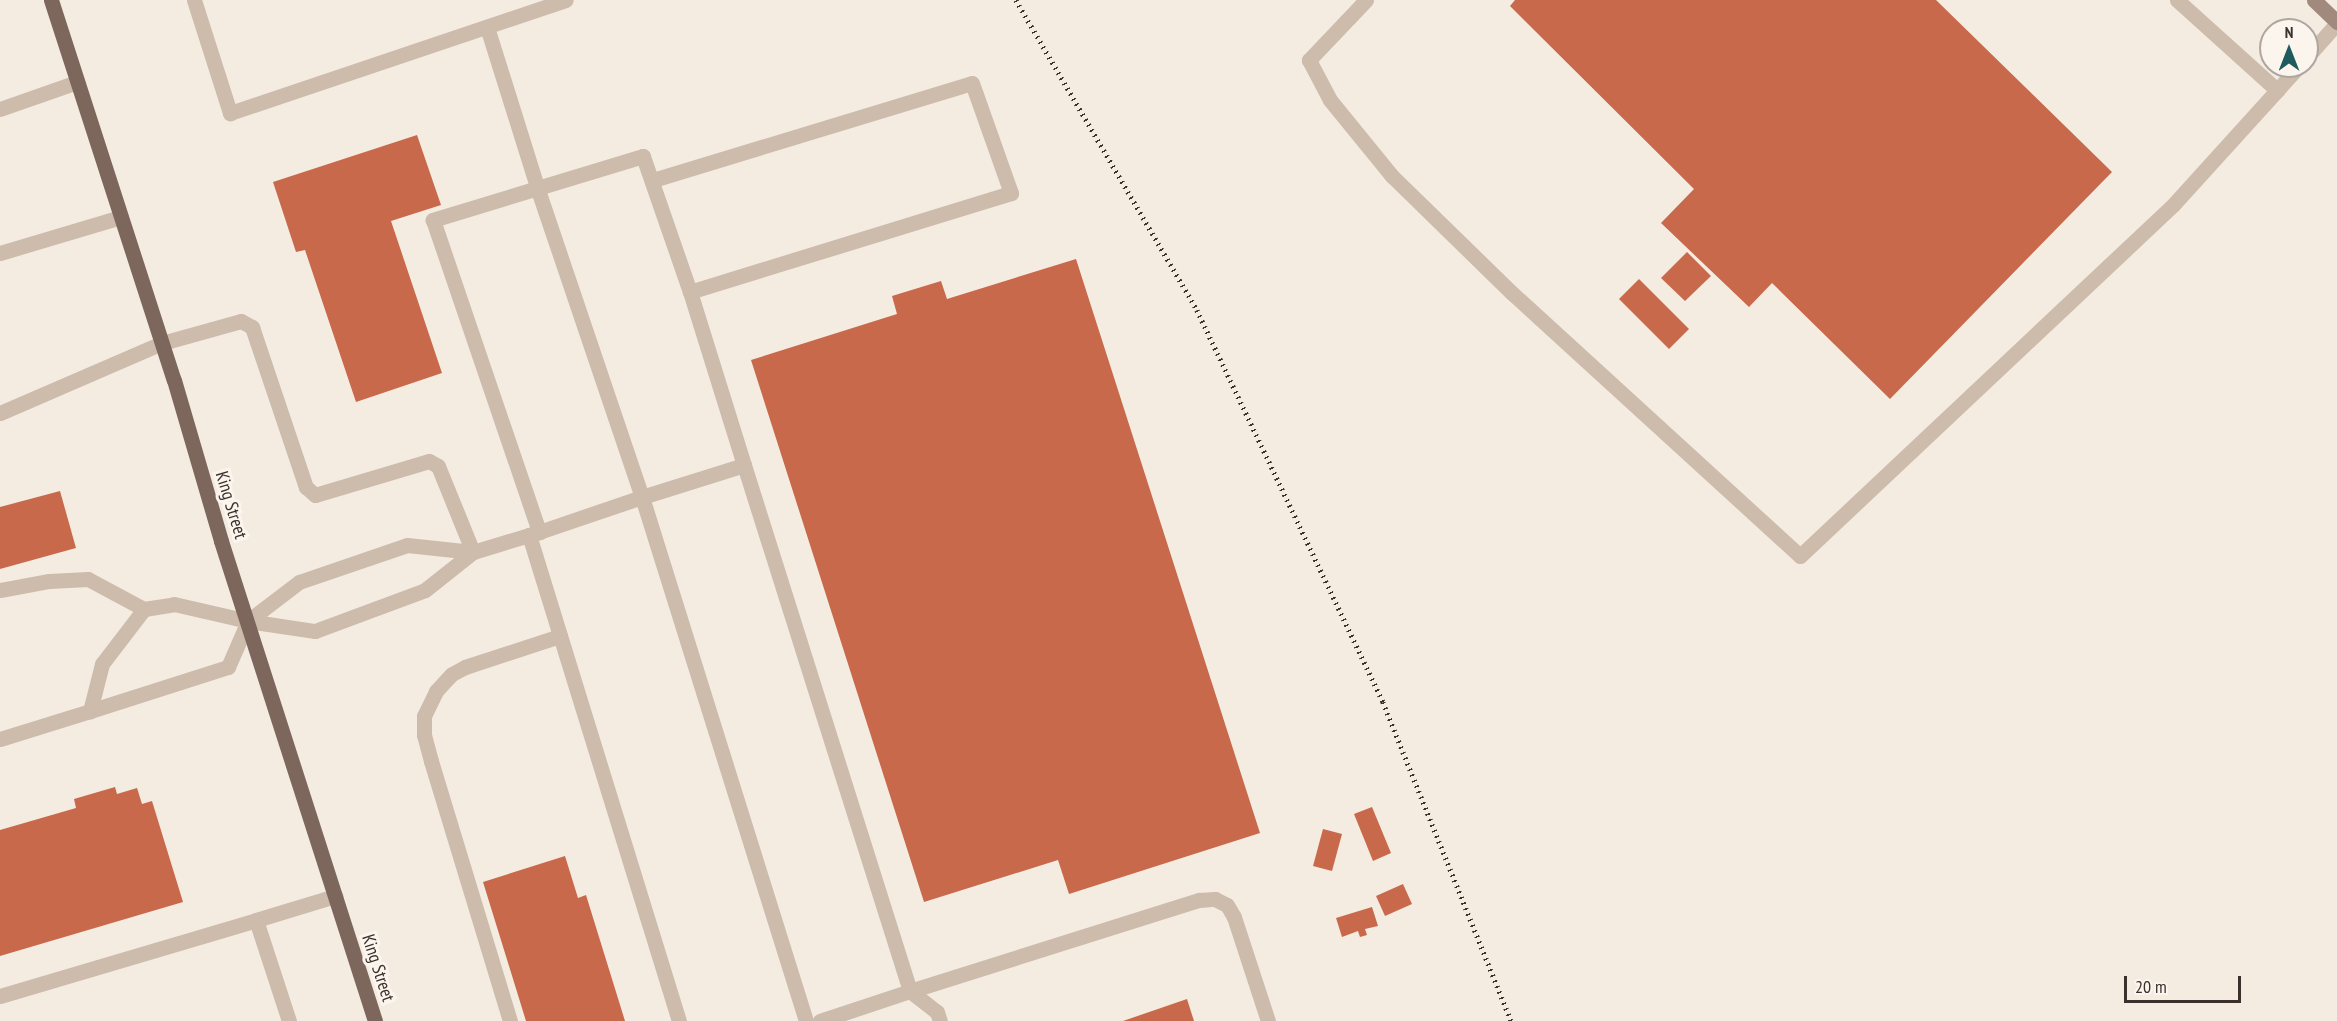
<!DOCTYPE html>
<style>
body{margin:0}
#map{position:relative;width:2337px;height:1021px;overflow:hidden;background:#f4ebe1;font-family:"PT Sans Narrow",sans-serif}
div>[style]{position:absolute}
[style*='--x']{left:calc(var(--x)*1px);top:calc(var(--y)*1px);width:calc(var(--w)*1px);rotate:calc(var(--a)*1deg)}
.building>*{inset:0;background:#c8694b}
.lane>*{height:15px;margin:-7.5px;padding:0 7.5px;transform-origin:7.5px;border-radius:7.5px;background:#cdbbac}
.secondary>*{height:15px;margin:-7.5px;padding:0 7.5px;transform-origin:7.5px;border-radius:7.5px;background:#a18a7d}
.primary>*{height:15px;margin:-7.5px;padding:0 7.5px;transform-origin:7.5px;border-radius:7.5px;background:#7d675c}
.rail>*{height:4.5px;margin-top:-2.25px;transform-origin:0;background:repeating-linear-gradient(90deg,#3b302b 0 1.5px,transparent 0 6px)}
span{translate:-50% -50%;white-space:nowrap;text-align:center;line-height:1.15;-webkit-text-stroke:6px #fbf5ee;paint-order:stroke}
.street-label{font-size:18px;color:#3b302b}
.north{position:absolute;left:2259px;top:18px;width:60px;height:60px;box-sizing:border-box;background:#fbf5ee;border:2px solid #aea6a0;border-radius:50%;rotate:0deg;font-size:16px;font-weight:700;line-height:24px;text-align:center;color:#3b302b}
.north::after{content:'';display:block;margin:auto;width:21px;height:27px;background:#1f5a5e;clip-path:polygon(50% 0,100% 100%,50% 72%,0 100%)}
.scale{position:absolute;left:2124px;top:976px;width:117px;height:27px;box-sizing:border-box;border:3px solid #3b302b;border-top:0;padding-left:8px;font-size:18px;line-height:21px;white-space:nowrap;color:#3b302b;-webkit-text-stroke:4px #fbf5ee;paint-order:stroke}
</style>
<div id="map">
<div class="building">
<i style="clip-path:polygon(1515px 0,1936px 0,2112px 172px,1890px 399px,1772px 283px,1749px 307px,1661px 223px,1694px 189px,1510px 6px)"></i>
<i style="clip-path:polygon(417px 135px,441px 205px,391px 221px,442px 373px,356px 402px,305px 250px,296px 252px,273px 182px)"></i>
<i style="clip-path:polygon(1687px 252px,1711px 276px,1685px 301px,1661px 278px)"></i>
<i style="clip-path:polygon(1076px 259px,1260px 833px,1069px 894px,1058px 860px,924px 902px,751px 360px,897px 314px,892px 296px,941px 281px,947px 299px)"></i>
<i style="clip-path:polygon(1639px 279px,1689px 329px,1669px 349px,1619px 299px)"></i>
<i style="clip-path:polygon(60px 491px,76px 548px,0 569px,0 507px)"></i>
<i style="clip-path:polygon(115px 787px,117px 794px,137px 788px,142px 804px,152px 801px,183px 902px,0 956px,0 830px,76px 808px,74px 799px)"></i>
<i style="clip-path:polygon(1372px 807px,1391px 853px,1373px 861px,1354px 814px)"></i>
<i style="clip-path:polygon(1323px 829px,1342px 834px,1332px 871px,1313px 866px)"></i>
<i style="clip-path:polygon(565px 856px,578px 898px,586px 895px,625px 1021px,526px 1021px,483px 882px)"></i>
<i style="clip-path:polygon(1403px 884px,1412px 904px,1385px 916px,1376px 896px)"></i>
<i style="clip-path:polygon(1372px 907px,1378px 926px,1365px 929px,1367px 935px,1360px 937px,1358px 931px,1342px 937px,1336px 918px)"></i>
<i style="clip-path:polygon(1187px 999px,1194px 1021px,1123px 1021px)"></i>
</div>
<div class="lane">
<i style="--x:194;--y:0;--w:119;--a:72.3"></i>
<i style="--x:230;--y:113;--w:354;--a:-18.6"></i>
<i style="--x:1366;--y:0;--w:83;--a:133.5"></i>
<i style="--x:1309;--y:60;--w:45;--a:62.3"></i>
<i style="--x:1330;--y:100;--w:98;--a:50.8"></i>
<i style="--x:1392;--y:176;--w:168;--a:44.3"></i>
<i style="--x:1512;--y:293;--w:390;--a:42.4"></i>
<i style="--x:1800;--y:556;--w:512;--a:-43.26"></i>
<i style="--x:2173;--y:205;--w:188;--a:-47.8"></i>
<i style="--x:2177;--y:0;--w:135;--a:42"></i>
<i style="--x:487;--y:27;--w:171;--a:72.6"></i>
<i style="--x:538;--y:190;--w:324;--a:71.3"></i>
<i style="--x:642;--y:497;--w:549;--a:72.62"></i>
<i style="--x:2307;--y:57;--w:45;--a:-48.6"></i>
<i style="--x:0;--y:109;--w:82;--a:-19.3"></i>
<i style="--x:653;--y:180;--w:333;--a:-16.9"></i>
<i style="--x:972;--y:83;--w:117;--a:70.5"></i>
<i style="--x:1011;--y:193;--w:336;--a:162.9"></i>
<i style="--x:0;--y:253;--w:126;--a:-16.6"></i>
<i style="--x:0;--y:413;--w:176;--a:-23.4"></i>
<i style="--x:162;--y:343;--w:82;--a:-15.6"></i>
<i style="--x:241;--y:321;--w:13;--a:29"></i>
<i style="--x:252;--y:327;--w:169;--a:71.4"></i>
<i style="--x:306;--y:487;--w:12;--a:42"></i>
<i style="--x:315;--y:495;--w:119;--a:-16.6"></i>
<i style="--x:429;--y:461;--w:10;--a:29"></i>
<i style="--x:438;--y:466;--w:93;--a:67.9"></i>
<i style="--x:744;--y:465;--w:552;--a:72.48"></i>
<i style="--x:910;--y:991;--w:95;--a:161.6"></i>
<i style="--x:529;--y:535;--w:509;--a:72.85"></i>
<i style="--x:0;--y:590;--w:50;--a:-10.4"></i>
<i style="--x:49;--y:581;--w:39;--a:-3"></i>
<i style="--x:88;--y:579;--w:64;--a:28.2"></i>
<i style="--x:144;--y:609;--w:30;--a:-9"></i>
<i style="--x:174;--y:604;--w:76;--a:12.9"></i>
<i style="--x:248;--y:621;--w:68;--a:8.5"></i>
<i style="--x:315;--y:631;--w:117;--a:-20.4"></i>
<i style="--x:425;--y:590;--w:61;--a:-38.4"></i>
<i style="--x:473;--y:552;--w:59;--a:-16.9"></i>
<i style="--x:529;--y:535;--w:10;--a:-17"></i>
<i style="--x:539;--y:532;--w:109;--a:-18.8"></i>
<i style="--x:642;--y:497;--w:107;--a:-17.4"></i>
<i style="--x:744;--y:465;--w:181;--a:-107.3"></i>
<i style="--x:690;--y:292;--w:144;--a:-109.1"></i>
<i style="--x:643;--y:156;--w:220;--a:163.1"></i>
<i style="--x:433;--y:220;--w:330;--a:71.2"></i>
<i style="--x:144;--y:609;--w:69;--a:127.4"></i>
<i style="--x:102;--y:664;--w:49;--a:104.3"></i>
<i style="--x:90;--y:711;--w:145;--a:-17.7"></i>
<i style="--x:228;--y:667;--w:50;--a:-66.5"></i>
<i style="--x:248;--y:621;--w:64;--a:-37.4"></i>
<i style="--x:299;--y:582;--w:114;--a:-18.9"></i>
<i style="--x:407;--y:545;--w:66;--a:6.1"></i>
<i style="--x:0;--y:739;--w:94;--a:-17.3"></i>
<i style="--x:910;--y:991;--w:303;--a:-17.5"></i>
<i style="--x:1199;--y:900;--w:16;--a:-4"></i>
<i style="--x:1215;--y:899;--w:13;--a:27"></i>
<i style="--x:1227;--y:905;--w:14;--a:60"></i>
<i style="--x:1234;--y:917;--w:109;--a:71.9"></i>
<i style="--x:910;--y:991;--w:34;--a:38"></i>
<i style="--x:937;--y:1012;--w:9;--a:72"></i>
<i style="--x:0;--y:996;--w:267;--a:-16.5"></i>
<i style="--x:289;--y:1021;--w:106;--a:-108.1"></i>
<i style="--x:256;--y:920;--w:83;--a:-16.9"></i>
<i style="--x:510;--y:1021;--w:272;--a:-106.9"></i>
<i style="--x:431;--y:761;--w:27;--a:-105"></i>
<i style="--x:424;--y:735;--w:19;--a:-90"></i>
<i style="--x:424;--y:716;--w:28;--a:-64"></i>
<i style="--x:436;--y:691;--w:23;--a:-47"></i>
<i style="--x:452;--y:674;--w:15;--a:-28"></i>
<i style="--x:465;--y:667;--w:100;--a:-18.1"></i>
</div>
<div class="secondary">
<i style="--x:2314;--y:0;--w:32;--a:44"></i>
</div>
<div class="primary">
<i style="--x:51;--y:0;--w:399;--a:72.1"></i>
<i style="--x:174;--y:380;--w:168;--a:73.7"></i>
<i style="--x:221;--y:541;--w:504;--a:72.21"></i>
</div>
<div class="rail">
<i style="--x:1016;--y:0;--w:359;--a:59.7"></i>
<i style="--x:1197;--y:310;--w:434;--a:64.6"></i>
<i style="--x:1383;--y:702;--w:344;--a:68.1"></i>
</div>
<div class="street-label">
<span style="left:231px;top:505px;rotate:73deg">King Street</span>
<span style="left:378px;top:968px;rotate:72deg">King Street</span>
</div>
<div class="north">N</div>
<div class="scale">20 m</div>
</div>
